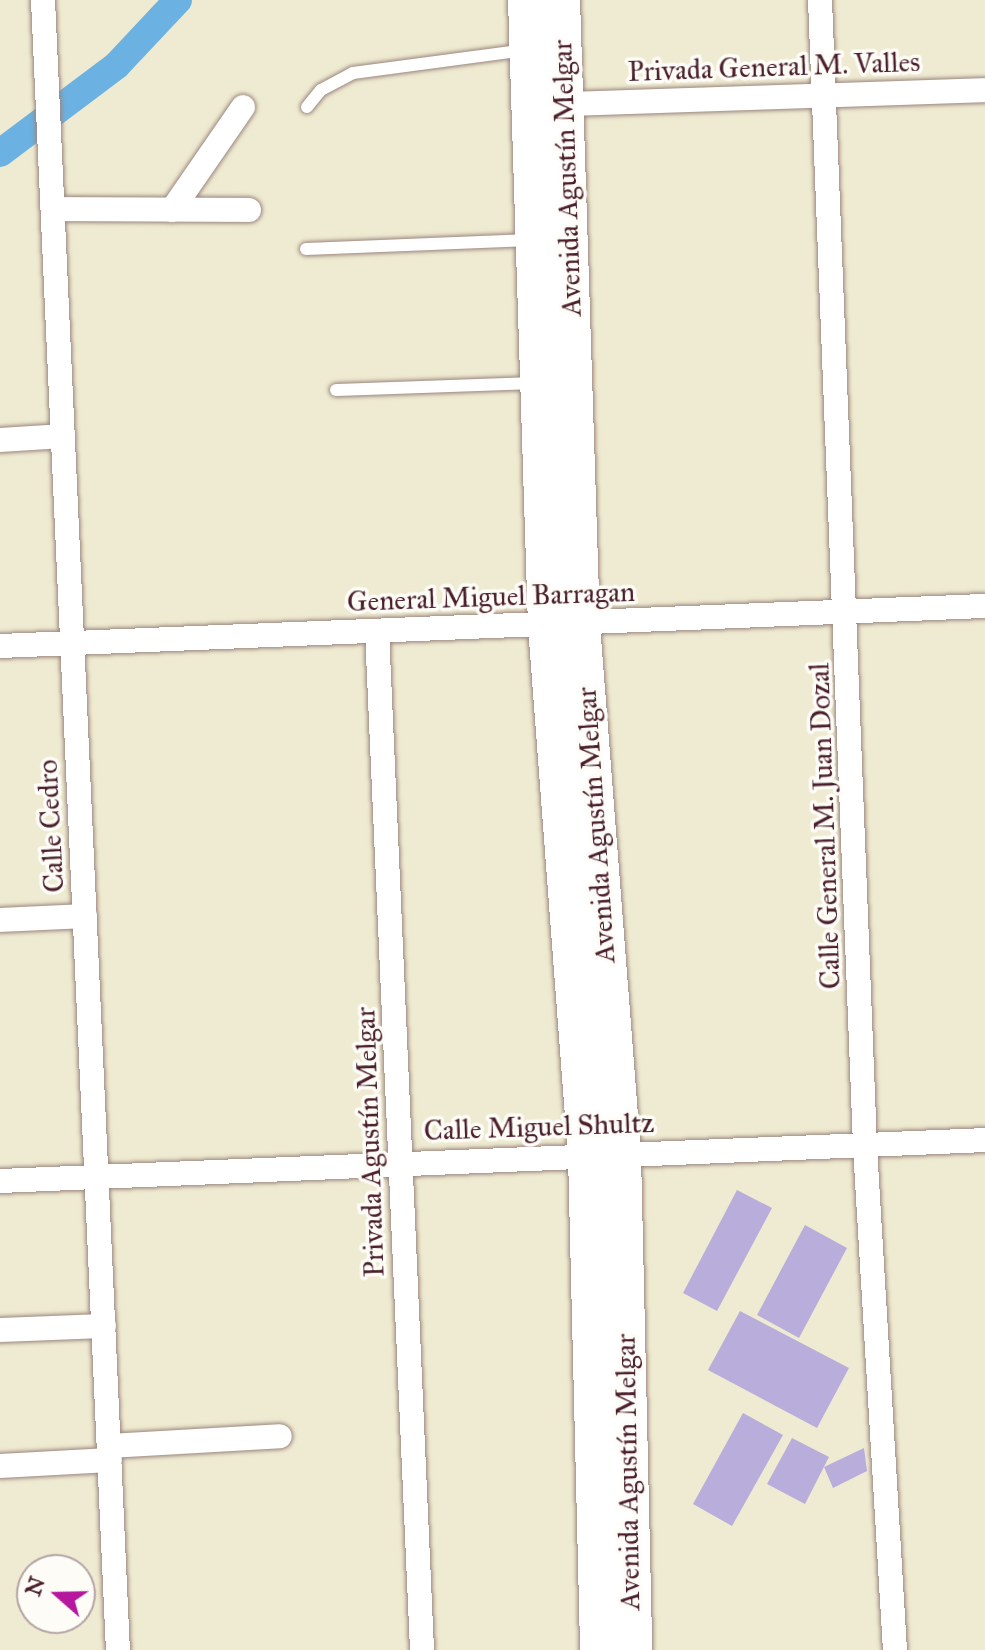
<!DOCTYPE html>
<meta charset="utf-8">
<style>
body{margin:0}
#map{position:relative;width:985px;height:1650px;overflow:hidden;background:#efebd2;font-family:"IM FELL Great Primer",serif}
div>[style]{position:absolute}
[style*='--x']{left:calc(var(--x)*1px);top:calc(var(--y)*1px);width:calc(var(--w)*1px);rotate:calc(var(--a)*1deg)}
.canal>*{height:28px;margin:-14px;padding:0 14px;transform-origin:14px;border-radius:14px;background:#6bb1e1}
.building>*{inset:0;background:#b9addb}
.roads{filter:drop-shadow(0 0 2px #9c857e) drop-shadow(0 0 2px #9c857e)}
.lane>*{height:12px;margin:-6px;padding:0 6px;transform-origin:6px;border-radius:6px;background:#fff}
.street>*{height:24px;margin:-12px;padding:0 12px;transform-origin:12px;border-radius:12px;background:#fff}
.primary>*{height:40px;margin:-20px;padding:0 20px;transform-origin:20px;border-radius:20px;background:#fff}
span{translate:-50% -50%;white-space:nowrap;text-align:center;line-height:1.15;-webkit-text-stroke:7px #fdfcf7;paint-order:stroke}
.street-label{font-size:28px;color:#4a1f2b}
.north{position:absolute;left:16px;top:1554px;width:80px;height:80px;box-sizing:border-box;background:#fdfcf7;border:2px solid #b5a4a5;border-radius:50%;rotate:290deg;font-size:22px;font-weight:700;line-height:32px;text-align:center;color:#4a1f2b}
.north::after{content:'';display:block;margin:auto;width:28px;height:36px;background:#b5179e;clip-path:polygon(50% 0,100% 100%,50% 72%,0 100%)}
</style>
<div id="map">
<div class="canal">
<i style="--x:0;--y:153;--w:146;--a:-36.9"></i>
<i style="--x:117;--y:65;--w:89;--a:-46.8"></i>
</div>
<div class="building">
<i style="clip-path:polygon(737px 1190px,772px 1208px,717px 1311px,683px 1293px)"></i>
<i style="clip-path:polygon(805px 1225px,847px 1248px,799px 1338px,757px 1315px)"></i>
<i style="clip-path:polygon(740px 1311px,849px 1368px,817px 1428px,708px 1370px)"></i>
<i style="clip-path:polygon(743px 1413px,783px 1435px,732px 1526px,693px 1504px)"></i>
<i style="clip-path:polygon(792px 1438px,829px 1457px,805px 1504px,767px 1484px)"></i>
<i style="clip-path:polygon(864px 1448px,867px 1471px,833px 1488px,824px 1467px)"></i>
</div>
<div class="roads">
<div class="lane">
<i style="--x:307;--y:107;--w:22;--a:-51"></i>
<i style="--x:321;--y:90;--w:36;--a:-28"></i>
<i style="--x:353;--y:73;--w:175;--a:-7.6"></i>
<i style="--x:306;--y:249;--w:225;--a:-2.3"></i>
<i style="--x:336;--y:390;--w:200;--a:-2"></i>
</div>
<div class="street">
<i style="--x:43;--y:0;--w:1652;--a:87.4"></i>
<i style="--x:820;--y:0;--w:1148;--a:87.75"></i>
<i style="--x:865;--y:1147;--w:504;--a:86.59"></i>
<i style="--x:566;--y:104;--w:419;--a:-1.9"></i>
<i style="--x:54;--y:209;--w:195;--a:0.3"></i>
<i style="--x:172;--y:210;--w:125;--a:-55.4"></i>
<i style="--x:0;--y:440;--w:63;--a:-3.6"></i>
<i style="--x:377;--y:631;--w:1020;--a:87.47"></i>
<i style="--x:0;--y:646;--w:986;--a:-2.33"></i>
<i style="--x:0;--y:920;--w:85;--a:-2.7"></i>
<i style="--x:0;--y:1181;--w:986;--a:-2.38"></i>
<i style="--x:0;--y:1330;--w:104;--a:-2.2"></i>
<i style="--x:109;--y:1446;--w:171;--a:-3.3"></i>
<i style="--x:0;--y:1466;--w:110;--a:-3.1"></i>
</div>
<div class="primary">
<i style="--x:528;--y:0;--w:626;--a:88.17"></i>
<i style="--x:548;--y:626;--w:531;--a:85.68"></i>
<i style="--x:588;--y:1155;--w:495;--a:88.6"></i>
<i style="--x:560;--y:0;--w:625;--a:88.17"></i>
<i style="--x:580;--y:625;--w:531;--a:85.57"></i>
<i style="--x:621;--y:1154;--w:496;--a:88.7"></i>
</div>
</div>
<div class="street-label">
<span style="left:774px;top:67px;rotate:-2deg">Privada General M. Valles</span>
<span style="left:567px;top:178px;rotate:-92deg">Avenida Agustín Melgar</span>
<span style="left:491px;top:597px;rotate:-2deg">General Miguel Barragan</span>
<span style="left:596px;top:825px;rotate:-94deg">Avenida Agustín Melgar</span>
<span style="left:51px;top:826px;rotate:-93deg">Calle Cedro</span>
<span style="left:825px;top:826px;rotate:-92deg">Calle General M. Juan Dozal</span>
<span style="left:539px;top:1127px;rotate:-2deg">Calle Miguel Shultz</span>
<span style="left:370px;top:1142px;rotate:-92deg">Privada Agustín Melgar</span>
<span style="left:628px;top:1472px;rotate:-91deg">Avenida Agustín Melgar</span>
</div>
<div class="north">N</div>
</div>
